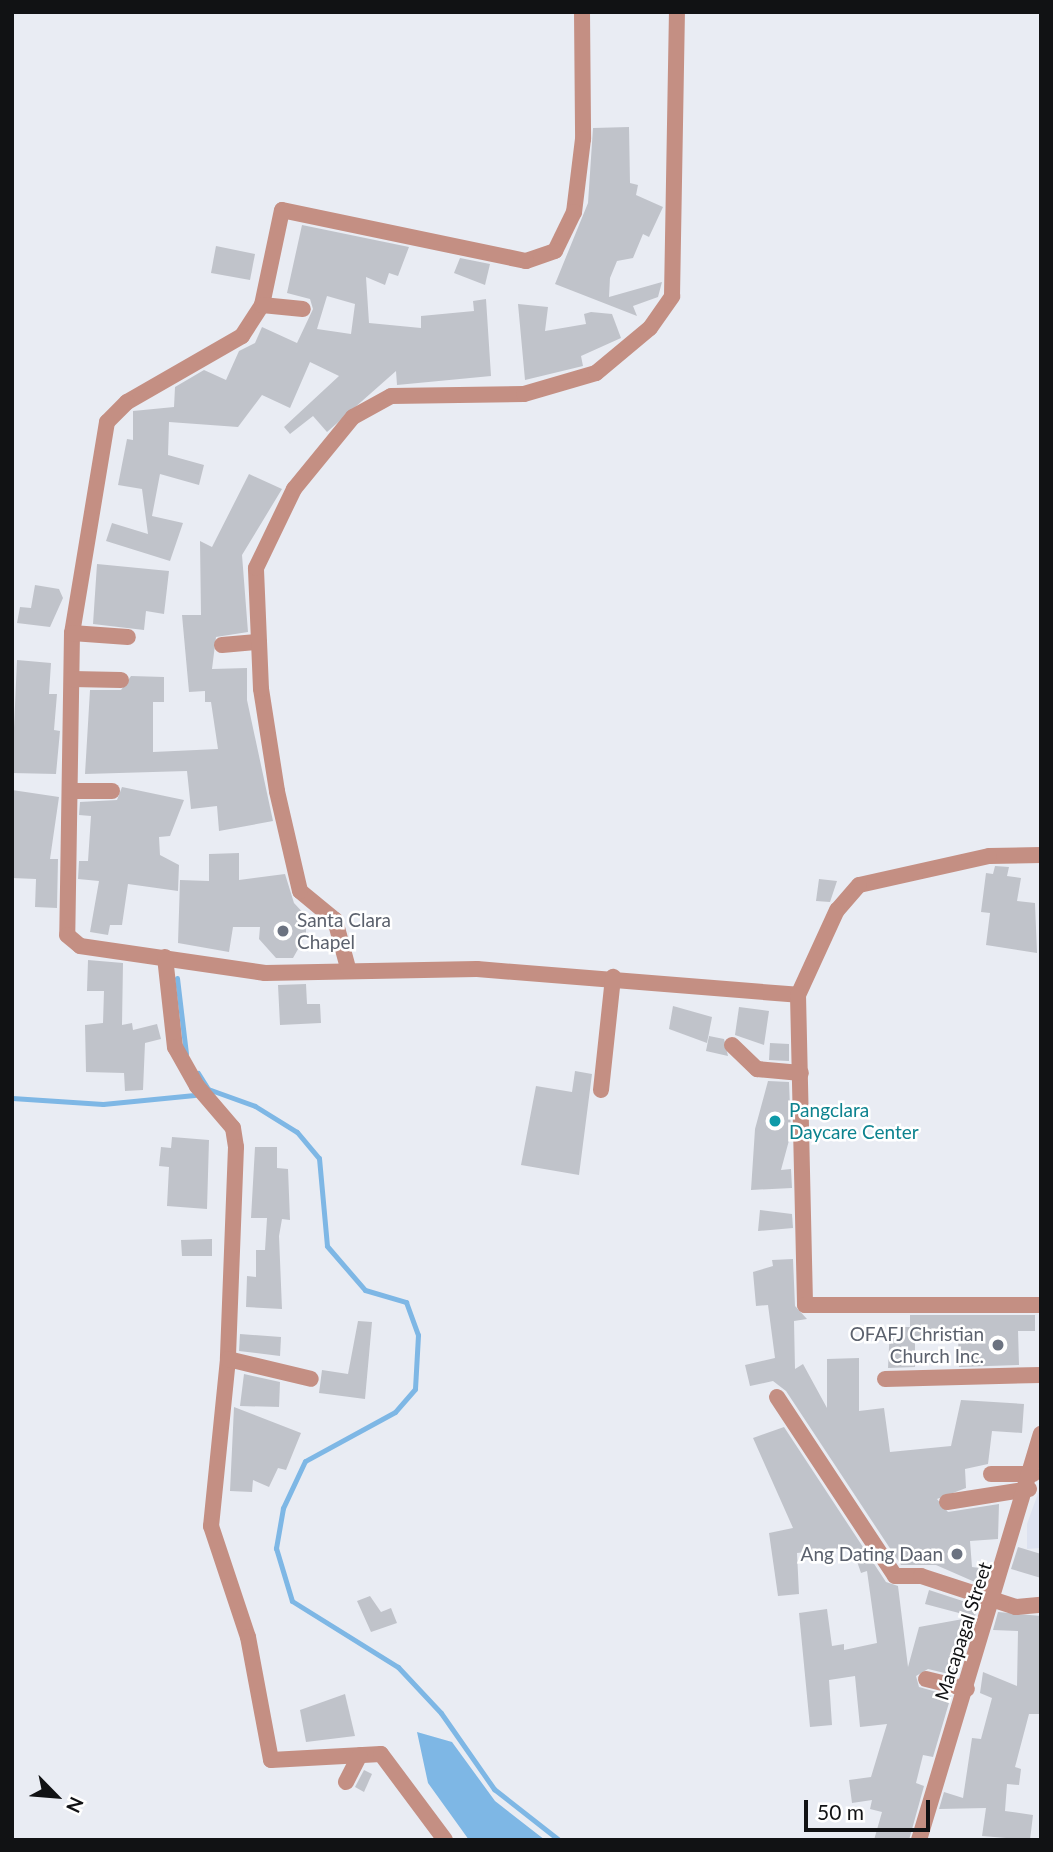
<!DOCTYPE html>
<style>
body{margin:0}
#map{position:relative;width:1053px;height:1852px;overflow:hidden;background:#e9ecf3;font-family:Lato,sans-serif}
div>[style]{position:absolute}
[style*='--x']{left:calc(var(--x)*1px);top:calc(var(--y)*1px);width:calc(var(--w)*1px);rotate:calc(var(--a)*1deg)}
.built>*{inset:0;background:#dde2f0}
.water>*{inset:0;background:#7eb7e5}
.stream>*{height:5px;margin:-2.5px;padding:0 2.5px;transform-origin:2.5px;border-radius:2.5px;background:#7eb7e5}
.building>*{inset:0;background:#c0c3ca}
.minor>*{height:16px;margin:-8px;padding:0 8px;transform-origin:8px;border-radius:8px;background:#c48f83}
.dots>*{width:19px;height:19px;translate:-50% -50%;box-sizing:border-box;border:4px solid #fff;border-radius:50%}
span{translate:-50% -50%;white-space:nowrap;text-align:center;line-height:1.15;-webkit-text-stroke:5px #fff;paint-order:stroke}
.worship-label{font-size:19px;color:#5b616d}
.left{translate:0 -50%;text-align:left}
.right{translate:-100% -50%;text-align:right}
.culture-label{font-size:19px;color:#0d838f}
.street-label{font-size:19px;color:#111214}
.frame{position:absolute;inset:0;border:14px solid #111214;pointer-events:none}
.north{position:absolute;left:21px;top:1761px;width:70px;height:70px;-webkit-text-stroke:5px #fff;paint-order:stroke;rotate:115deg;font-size:19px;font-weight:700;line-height:28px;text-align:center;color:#111214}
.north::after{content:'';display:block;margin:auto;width:24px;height:32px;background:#111214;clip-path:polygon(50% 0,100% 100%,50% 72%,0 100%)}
.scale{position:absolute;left:804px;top:1800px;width:126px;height:32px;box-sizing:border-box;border:4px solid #111214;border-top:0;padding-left:9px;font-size:21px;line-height:24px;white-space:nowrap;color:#111214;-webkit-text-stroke:5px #fff;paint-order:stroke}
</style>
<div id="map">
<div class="built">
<i style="clip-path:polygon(1041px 1485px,1041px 1548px,1027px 1549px,1027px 1524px)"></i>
</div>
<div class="water">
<i style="clip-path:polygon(417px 1732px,452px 1742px,495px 1801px,545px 1840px,469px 1840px,428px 1783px)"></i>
</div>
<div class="stream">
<i style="--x:177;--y:978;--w:76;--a:83.2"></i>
<i style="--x:198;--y:1073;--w:19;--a:58"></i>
<i style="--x:208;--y:1089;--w:50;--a:19.9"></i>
<i style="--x:255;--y:1106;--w:49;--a:31.8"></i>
<i style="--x:297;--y:1132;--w:34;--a:50"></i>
<i style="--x:319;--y:1158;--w:88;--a:84.8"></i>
<i style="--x:327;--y:1246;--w:58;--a:49.2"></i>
<i style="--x:365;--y:1290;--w:43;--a:16.3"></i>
<i style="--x:406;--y:1302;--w:35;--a:70"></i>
<i style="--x:418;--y:1335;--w:54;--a:93.2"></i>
<i style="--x:415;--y:1389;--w:30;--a:131"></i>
<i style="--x:395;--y:1412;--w:102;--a:151.4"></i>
<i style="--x:305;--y:1461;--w:52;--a:115.1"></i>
<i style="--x:283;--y:1508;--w:41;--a:99.9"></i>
<i style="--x:276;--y:1548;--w:55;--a:73.2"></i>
<i style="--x:292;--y:1601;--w:125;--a:31.9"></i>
<i style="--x:398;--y:1667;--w:63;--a:46.9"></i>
<i style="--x:441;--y:1713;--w:93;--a:55.1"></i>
<i style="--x:494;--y:1789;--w:83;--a:38.1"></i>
<i style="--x:12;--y:1098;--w:91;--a:3.8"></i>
<i style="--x:103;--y:1104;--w:92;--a:-5.6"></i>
</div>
<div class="building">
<i style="clip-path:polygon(629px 127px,630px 183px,638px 185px,636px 195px,663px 207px,649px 237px,643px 234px,633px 258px,617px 261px,610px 278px,609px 297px,662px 282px,658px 297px,633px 306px,637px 316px,555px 284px,588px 203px,593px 128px)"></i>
<i style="clip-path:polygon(evenodd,302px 225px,409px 247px,398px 276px,389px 273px,385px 285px,366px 277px,369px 323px,421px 328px,421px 316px,474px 311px,473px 301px,486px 299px,491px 376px,397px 385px,396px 371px,327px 432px,313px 416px,290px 434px,284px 427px,339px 376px,310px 362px,290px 408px,262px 395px,238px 427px,169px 422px,168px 455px,204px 465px,199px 485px,160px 474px,152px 516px,183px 523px,170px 561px,106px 541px,112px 523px,148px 534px,142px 489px,118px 485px,127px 439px,133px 440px,133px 411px,174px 407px,175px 387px,204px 370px,226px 380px,239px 351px,255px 343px,262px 327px,297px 343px,313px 309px,310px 299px,287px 293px,302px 225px,327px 296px,355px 304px,351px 334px,317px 329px,327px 296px)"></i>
<i style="clip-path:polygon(216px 246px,255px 254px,250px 280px,211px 273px)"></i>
<i style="clip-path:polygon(460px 258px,490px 264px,485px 285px,454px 273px)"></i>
<i style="clip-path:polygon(518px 304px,548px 307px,545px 331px,586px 324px,584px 314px,591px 312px,612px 314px,621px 338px,581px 356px,583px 366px,525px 380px)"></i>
<i style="clip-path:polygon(249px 474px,282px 489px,242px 555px,248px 632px,216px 637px,212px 669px,247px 668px,247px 700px,273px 821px,219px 831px,217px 806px,191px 809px,187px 771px,85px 774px,90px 690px,121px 690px,131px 676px,164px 677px,164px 702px,153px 702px,153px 752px,218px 749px,211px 702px,205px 702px,205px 691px,189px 692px,182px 615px,201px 615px,200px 541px,212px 547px)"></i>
<i style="clip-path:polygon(97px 564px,169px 571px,164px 614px,146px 611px,144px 630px,93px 624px)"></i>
<i style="clip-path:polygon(35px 585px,59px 589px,63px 598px,50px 627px,17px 623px,20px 607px,31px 608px)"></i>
<i style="clip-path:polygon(17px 660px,51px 663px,49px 694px,57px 694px,54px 730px,60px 731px,56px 774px,12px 773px)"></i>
<i style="clip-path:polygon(122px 787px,184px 800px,170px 836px,159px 837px,160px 855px,179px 865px,178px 891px,128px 884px,122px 925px,110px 925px,108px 935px,90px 932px,99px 881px,78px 879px,79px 861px,88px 861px,91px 816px,79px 815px,80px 802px,117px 800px)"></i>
<i style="clip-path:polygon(12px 790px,59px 797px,50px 859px,58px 859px,57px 908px,35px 907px,36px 879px,12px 878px)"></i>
<i style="clip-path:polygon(239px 853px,239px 880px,285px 874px,294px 903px,306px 916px,306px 935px,293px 958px,276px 958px,259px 939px,260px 927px,233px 927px,229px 952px,178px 943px,180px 880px,209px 881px,209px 854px)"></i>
<i style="clip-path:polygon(995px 866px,1009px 867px,1007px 876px,1021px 878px,1017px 901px,1035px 903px,1037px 953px,986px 945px,990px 913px,981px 912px,986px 873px,993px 874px)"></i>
<i style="clip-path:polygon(819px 879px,837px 881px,830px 902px,816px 901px)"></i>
<i style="clip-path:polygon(88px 960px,123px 963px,122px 1025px,132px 1023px,133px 1030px,157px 1024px,161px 1039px,145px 1043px,143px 1090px,125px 1091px,124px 1073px,86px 1072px,85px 1025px,103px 1023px,104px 991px,87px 991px)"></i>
<i style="clip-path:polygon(306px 984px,307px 1004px,320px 1004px,321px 1023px,280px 1025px,278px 985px)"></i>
<i style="clip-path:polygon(673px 1006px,712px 1017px,707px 1043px,669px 1029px)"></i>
<i style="clip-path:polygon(739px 1007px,769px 1011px,764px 1045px,735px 1035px)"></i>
<i style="clip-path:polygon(709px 1036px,724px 1039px,728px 1056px,706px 1051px)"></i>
<i style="clip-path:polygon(770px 1043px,789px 1044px,789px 1061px,769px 1060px)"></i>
<i style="clip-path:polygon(575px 1071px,592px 1074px,579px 1175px,521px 1165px,536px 1086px,572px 1092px)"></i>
<i style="clip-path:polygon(768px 1081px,789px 1082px,791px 1133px,781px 1170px,791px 1169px,792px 1188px,751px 1190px,755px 1129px)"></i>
<i style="clip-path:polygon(172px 1137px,209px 1140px,207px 1209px,167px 1206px,169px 1167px,159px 1166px,161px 1147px,171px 1148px)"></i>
<i style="clip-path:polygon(255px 1147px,277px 1147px,277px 1168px,288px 1169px,290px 1220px,282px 1219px,279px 1236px,282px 1309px,246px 1307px,247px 1276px,256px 1277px,256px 1250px,265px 1250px,267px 1218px,251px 1218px)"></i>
<i style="clip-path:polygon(760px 1210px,792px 1214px,793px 1228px,758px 1231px)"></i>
<i style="clip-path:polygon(212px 1239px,212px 1256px,182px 1256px,181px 1240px)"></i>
<i style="clip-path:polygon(793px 1259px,795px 1306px,807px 1319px,794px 1321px,795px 1369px,803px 1364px,827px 1408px,827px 1359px,859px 1358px,859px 1411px,884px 1408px,890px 1452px,951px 1446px,961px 1400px,1024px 1404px,1022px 1433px,992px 1431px,988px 1464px,965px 1469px,966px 1488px,937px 1499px,948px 1512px,999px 1504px,998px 1539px,970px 1541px,972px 1567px,988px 1569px,984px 1586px,936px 1565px,901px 1565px,786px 1391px,773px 1381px,750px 1386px,745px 1365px,775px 1358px,768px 1305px,756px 1306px,753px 1272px,773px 1266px,772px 1260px)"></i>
<i style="clip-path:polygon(910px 1315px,1035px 1315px,1035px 1331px,1018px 1331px,1019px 1365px,959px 1367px,958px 1337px,915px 1336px,915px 1367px,888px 1368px,890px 1327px,910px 1327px)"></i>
<i style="clip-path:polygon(358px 1321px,372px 1322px,365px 1399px,319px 1393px,322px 1370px,348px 1374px)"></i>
<i style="clip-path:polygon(240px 1334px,281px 1337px,280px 1356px,239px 1351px)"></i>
<i style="clip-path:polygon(244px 1374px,280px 1382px,279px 1407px,240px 1406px)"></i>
<i style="clip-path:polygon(234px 1407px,301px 1433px,286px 1470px,278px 1468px,269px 1487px,253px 1480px,252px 1492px,230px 1491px)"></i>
<i style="clip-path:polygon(784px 1427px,886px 1582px,898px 1586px,908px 1667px,919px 1627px,974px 1617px,925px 1604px,929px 1590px,978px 1606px,957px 1676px,928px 1669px,916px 1676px,919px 1687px,951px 1696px,933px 1757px,923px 1755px,916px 1783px,924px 1786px,909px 1840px,874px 1840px,882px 1812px,870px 1809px,872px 1800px,852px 1803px,849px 1780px,871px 1777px,887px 1724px,860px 1727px,855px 1676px,829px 1680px,832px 1725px,810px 1727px,799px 1613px,827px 1609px,832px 1646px,844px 1644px,844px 1650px,877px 1643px,867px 1571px,861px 1573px,852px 1547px,797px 1553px,799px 1594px,778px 1596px,769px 1533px,793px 1528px,753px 1438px)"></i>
<i style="clip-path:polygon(1018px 1547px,1041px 1554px,1041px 1578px,1011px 1569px)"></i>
<i style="clip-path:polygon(370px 1596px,381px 1612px,391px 1608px,397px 1623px,371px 1632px,357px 1601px)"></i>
<i style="clip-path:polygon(998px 1612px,1041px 1616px,1041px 1714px,1029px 1714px,1015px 1767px,1021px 1769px,1019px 1785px,1007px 1784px,1005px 1811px,1033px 1815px,1030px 1840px,982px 1836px,986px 1808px,939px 1809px,944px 1792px,963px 1798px,972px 1738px,981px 1739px,992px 1698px,980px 1693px,983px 1672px,1017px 1686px,1018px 1631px,993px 1630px)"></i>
<i style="clip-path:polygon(345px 1694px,355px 1736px,306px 1742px,300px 1710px)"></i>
<i style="clip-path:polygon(364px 1770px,372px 1774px,364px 1792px,355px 1787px)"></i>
</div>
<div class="minor">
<i style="--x:582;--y:12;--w:127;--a:89.5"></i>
<i style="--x:583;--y:139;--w:74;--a:97"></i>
<i style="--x:574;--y:212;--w:43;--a:116"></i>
<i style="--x:555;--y:251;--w:31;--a:161"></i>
<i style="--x:526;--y:261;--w:249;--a:-168.2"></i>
<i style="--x:282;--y:210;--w:97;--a:101.9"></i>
<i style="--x:262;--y:305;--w:37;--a:123"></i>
<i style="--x:242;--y:336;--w:133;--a:150.1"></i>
<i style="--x:127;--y:402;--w:28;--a:135"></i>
<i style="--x:107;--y:422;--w:214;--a:99.4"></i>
<i style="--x:72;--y:633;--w:302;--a:90.9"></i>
<i style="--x:67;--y:935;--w:17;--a:40"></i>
<i style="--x:80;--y:946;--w:187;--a:8.3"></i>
<i style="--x:265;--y:973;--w:212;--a:-1.1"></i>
<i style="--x:477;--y:969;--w:322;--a:4.6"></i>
<i style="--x:262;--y:305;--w:41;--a:5.6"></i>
<i style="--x:72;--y:633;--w:56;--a:4.1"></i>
<i style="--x:222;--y:645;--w:37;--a:-5"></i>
<i style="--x:72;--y:679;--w:49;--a:1.2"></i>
<i style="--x:71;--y:791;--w:41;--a:0"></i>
<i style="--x:1041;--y:855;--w:52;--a:178.9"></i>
<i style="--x:989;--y:856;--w:133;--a:167.4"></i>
<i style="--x:859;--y:885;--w:33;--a:131"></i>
<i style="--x:837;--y:910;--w:94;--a:114.6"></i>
<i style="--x:798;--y:995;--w:310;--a:88.7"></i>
<i style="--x:805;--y:1305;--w:236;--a:0"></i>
<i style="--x:165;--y:957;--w:91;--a:83.7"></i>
<i style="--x:175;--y:1047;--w:45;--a:60.6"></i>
<i style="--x:197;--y:1086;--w:55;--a:49.4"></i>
<i style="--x:233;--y:1128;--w:19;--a:81"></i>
<i style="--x:236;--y:1147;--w:212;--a:92.2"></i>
<i style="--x:228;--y:1359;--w:168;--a:95.8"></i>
<i style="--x:211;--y:1526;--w:117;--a:71.6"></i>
<i style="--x:248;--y:1637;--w:125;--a:79.4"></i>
<i style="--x:271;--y:1760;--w:110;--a:-3.1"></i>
<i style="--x:381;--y:1754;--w:107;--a:53.3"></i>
<i style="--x:348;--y:968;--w:50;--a:-105.2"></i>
<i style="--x:335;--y:920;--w:45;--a:-140.4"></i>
<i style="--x:300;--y:891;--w:103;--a:-103"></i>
<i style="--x:277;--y:791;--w:103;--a:-98.9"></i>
<i style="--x:261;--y:689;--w:121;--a:-92.4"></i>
<i style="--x:256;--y:568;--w:88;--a:-64.3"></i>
<i style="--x:294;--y:489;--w:93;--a:-50.7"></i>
<i style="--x:353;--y:417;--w:43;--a:-28.9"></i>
<i style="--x:391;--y:396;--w:133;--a:-0.9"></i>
<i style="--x:524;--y:394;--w:75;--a:-16.3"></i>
<i style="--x:596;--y:373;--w:70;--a:-39.8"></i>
<i style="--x:650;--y:328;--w:39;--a:-55"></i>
<i style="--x:672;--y:296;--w:284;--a:-89"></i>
<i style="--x:732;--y:1045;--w:35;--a:44"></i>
<i style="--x:757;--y:1069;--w:44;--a:5.2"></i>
<i style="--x:601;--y:1090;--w:114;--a:-83.9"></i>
<i style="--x:228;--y:1359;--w:85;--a:13.5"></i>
<i style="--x:885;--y:1379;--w:156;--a:-1.5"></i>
<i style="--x:777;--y:1397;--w:214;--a:56.6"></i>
<i style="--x:895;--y:1576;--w:26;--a:0"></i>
<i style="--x:921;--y:1576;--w:100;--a:18.1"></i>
<i style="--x:1016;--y:1607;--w:25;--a:-5"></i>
<i style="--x:991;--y:1474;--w:42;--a:0"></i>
<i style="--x:947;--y:1502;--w:83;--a:-9"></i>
<i style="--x:926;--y:1679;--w:42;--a:13.7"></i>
<i style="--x:346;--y:1782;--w:30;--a:-63"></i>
<i style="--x:919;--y:1840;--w:424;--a:-73.3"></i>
</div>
<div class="dots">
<i style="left:283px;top:931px;background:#6b7280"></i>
<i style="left:775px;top:1121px;background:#0f9aa8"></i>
<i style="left:998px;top:1345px;background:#6b7280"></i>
<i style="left:957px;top:1554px;background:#6b7280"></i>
</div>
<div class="worship-label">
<span class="left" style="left:297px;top:931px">Santa Clara<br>Chapel</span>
<span class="right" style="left:984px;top:1345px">OFAFJ Christian<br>Church Inc.</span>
<span class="right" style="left:943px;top:1554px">Ang Dating Daan</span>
</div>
<div class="culture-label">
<span class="left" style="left:789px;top:1121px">Pangclara<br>Daycare Center</span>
</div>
<div class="street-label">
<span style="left:963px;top:1631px;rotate:-72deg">Macapagal Street</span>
</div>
<div class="frame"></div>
<div class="north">N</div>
<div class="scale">50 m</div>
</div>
